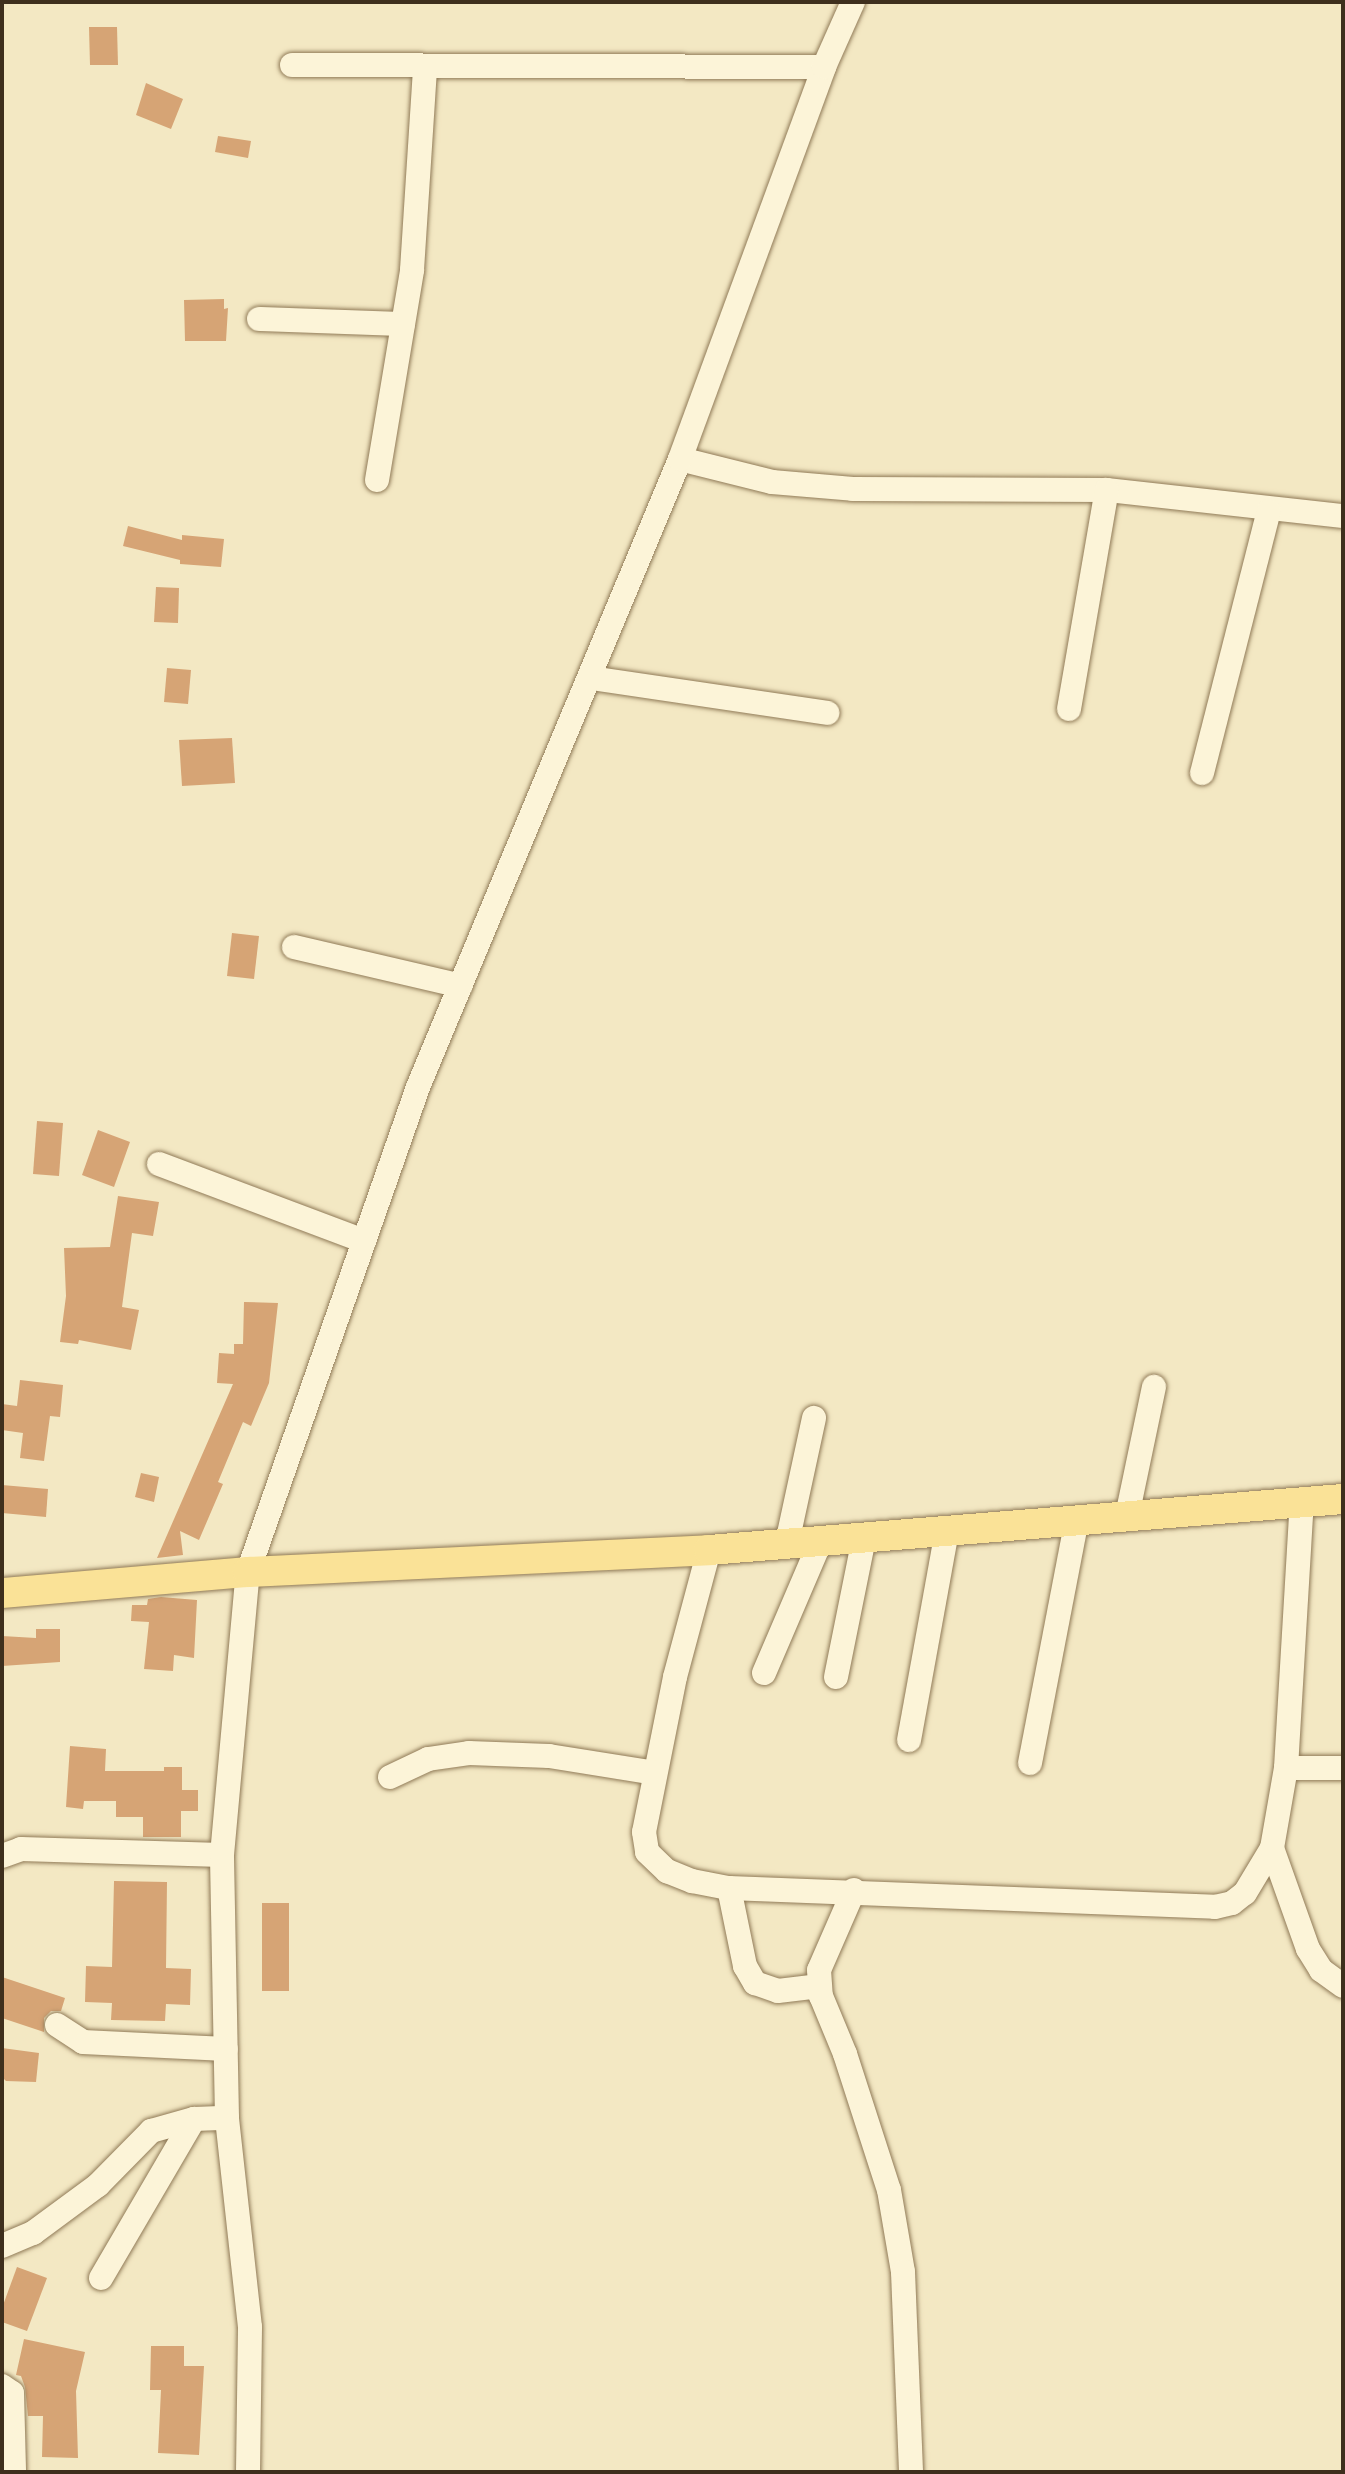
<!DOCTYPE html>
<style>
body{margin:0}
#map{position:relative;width:1345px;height:2474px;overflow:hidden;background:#f3e8c3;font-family:"Times New Roman",serif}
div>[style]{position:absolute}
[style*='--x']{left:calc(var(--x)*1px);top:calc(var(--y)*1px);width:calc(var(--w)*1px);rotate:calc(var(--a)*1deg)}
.building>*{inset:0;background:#d6a475}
.roads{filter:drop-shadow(0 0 2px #907a57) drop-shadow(0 0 2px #907a57)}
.minor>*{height:24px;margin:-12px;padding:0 12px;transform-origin:12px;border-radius:12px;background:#fcf4d8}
.major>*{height:30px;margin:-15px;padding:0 15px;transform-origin:15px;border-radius:15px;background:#fae297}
span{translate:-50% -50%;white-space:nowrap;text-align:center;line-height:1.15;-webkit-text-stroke:6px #f9f1d4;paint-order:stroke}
.frame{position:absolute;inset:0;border:4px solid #3e2f1d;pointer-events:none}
</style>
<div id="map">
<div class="building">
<i style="clip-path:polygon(89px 27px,117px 27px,118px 65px,90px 65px)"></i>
<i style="clip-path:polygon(146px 83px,183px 99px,171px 129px,136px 115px)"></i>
<i style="clip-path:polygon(218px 136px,251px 141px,248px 158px,215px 152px)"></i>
<i style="clip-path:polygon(224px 299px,224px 309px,228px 308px,226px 341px,185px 341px,184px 300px)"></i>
<i style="clip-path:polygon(128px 526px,182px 540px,182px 535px,224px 539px,221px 567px,180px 564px,180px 560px,123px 546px)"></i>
<i style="clip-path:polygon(156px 587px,179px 588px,178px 623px,154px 622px)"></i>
<i style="clip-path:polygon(167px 668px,191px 670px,188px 704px,164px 702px)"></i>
<i style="clip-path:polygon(232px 738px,235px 783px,182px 786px,179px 740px)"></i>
<i style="clip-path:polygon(232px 933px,259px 936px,254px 979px,227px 976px)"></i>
<i style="clip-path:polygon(37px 1121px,63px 1123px,59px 1176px,33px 1174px)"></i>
<i style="clip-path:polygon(98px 1130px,130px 1142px,114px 1187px,82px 1175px)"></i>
<i style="clip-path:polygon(118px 1196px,159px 1202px,153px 1236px,132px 1233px,122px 1307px,139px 1310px,131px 1350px,79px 1340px,78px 1344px,60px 1342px,66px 1296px,64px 1248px,110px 1247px)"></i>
<i style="clip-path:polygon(244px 1302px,278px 1303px,269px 1383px,251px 1426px,243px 1422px,218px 1482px,223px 1484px,199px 1540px,180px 1531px,183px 1555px,157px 1558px,233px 1384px,217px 1383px,219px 1353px,234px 1354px,234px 1344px,243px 1344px)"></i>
<i style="clip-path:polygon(20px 1380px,63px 1385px,60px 1417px,50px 1416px,44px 1461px,20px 1458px,23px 1433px,2px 1430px,2px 1404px,17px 1406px)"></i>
<i style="clip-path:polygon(141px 1473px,159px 1477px,154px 1502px,135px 1497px)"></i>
<i style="clip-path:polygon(2px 1485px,48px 1489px,46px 1517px,2px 1513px)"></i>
<i style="clip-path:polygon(161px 1597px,197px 1600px,194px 1658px,174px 1655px,173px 1671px,144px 1669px,149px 1622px,131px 1621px,132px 1605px,147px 1605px,148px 1599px)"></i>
<i style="clip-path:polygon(36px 1629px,60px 1629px,60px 1662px,2px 1666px,2px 1636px,36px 1638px)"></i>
<i style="clip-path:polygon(70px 1746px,106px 1749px,105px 1771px,164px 1771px,164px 1767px,182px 1767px,182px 1790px,198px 1790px,198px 1811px,181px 1811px,181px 1837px,143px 1837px,143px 1817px,116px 1817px,116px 1801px,84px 1801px,83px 1809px,66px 1807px)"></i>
<i style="clip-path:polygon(114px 1881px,167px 1882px,166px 1968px,191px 1969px,190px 2005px,166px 2004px,165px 2021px,111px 2020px,112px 2003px,85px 2002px,86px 1966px,112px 1967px)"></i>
<i style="clip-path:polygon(262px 1903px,289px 1903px,289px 1991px,262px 1991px)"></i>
<i style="clip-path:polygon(2px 1977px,65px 1998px,61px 2011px,51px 2011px,44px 2018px,44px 2032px,2px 2018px)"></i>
<i style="clip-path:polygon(2px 2048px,39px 2053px,36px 2082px,6px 2081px,2px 2077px)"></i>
<i style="clip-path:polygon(17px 2267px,47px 2278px,27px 2331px,2px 2322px,2px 2308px)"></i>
<i style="clip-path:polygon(24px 2339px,85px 2352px,76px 2391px,78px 2458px,42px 2457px,43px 2416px,28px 2416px,25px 2387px,21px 2376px,16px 2375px)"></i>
<i style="clip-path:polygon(151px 2346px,184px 2346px,184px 2366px,204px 2366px,199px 2455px,158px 2453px,161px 2390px,150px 2390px)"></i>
</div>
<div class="roads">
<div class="minor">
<i style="--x:292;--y:65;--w:532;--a:0.22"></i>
<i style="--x:259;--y:319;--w:144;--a:2"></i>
<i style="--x:680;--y:459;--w:95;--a:14"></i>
<i style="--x:772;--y:482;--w:81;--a:4.9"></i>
<i style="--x:853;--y:489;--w:254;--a:0.2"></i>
<i style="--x:1107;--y:490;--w:237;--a:6.3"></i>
<i style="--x:377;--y:480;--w:213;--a:-80.5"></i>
<i style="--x:412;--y:270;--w:202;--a:-86.3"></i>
<i style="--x:591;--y:678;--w:239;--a:8.4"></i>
<i style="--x:1069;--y:709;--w:222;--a:-80.2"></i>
<i style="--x:1202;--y:773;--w:270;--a:-75.7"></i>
<i style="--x:294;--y:947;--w:171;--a:13.1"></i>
<i style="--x:159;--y:1164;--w:219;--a:20.6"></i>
<i style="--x:1127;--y:1516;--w:132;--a:-78.2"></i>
<i style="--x:787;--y:1543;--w:128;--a:-77.8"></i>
<i style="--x:709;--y:1550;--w:131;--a:105"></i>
<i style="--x:675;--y:1677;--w:158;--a:101.3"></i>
<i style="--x:644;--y:1832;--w:20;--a:81"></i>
<i style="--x:647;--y:1852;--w:28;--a:44"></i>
<i style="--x:667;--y:1871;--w:27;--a:22"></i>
<i style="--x:692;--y:1881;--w:38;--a:11"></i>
<i style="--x:729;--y:1888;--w:486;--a:2.2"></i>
<i style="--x:1215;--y:1907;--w:17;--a:-13"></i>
<i style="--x:1232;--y:1903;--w:16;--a:-38"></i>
<i style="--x:1245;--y:1893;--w:52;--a:-59"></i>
<i style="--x:1272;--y:1848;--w:81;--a:-80.1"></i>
<i style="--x:1286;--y:1768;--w:267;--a:-86.6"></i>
<i style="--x:764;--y:1673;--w:145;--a:-66.8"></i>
<i style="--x:836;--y:1677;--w:142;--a:-78.6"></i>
<i style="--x:909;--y:1740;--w:213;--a:-79.7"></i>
<i style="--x:1030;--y:1763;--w:248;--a:-79.1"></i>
<i style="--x:1286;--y:1768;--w:57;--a:0"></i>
<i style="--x:390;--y:1777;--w:42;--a:-25.3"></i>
<i style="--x:428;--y:1759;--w:41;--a:-8.3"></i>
<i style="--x:469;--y:1753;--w:80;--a:2.1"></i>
<i style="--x:549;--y:1756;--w:107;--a:9.1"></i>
<i style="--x:1272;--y:1848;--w:107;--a:70.4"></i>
<i style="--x:1308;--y:1949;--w:25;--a:58"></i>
<i style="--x:1321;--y:1970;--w:27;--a:36"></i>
<i style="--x:2;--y:1856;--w:20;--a:-20"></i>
<i style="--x:21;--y:1849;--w:201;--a:1.7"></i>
<i style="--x:729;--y:1888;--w:80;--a:78.4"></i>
<i style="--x:745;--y:1966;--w:20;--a:60"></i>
<i style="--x:755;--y:1983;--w:24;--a:19"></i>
<i style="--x:778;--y:1991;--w:42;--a:-6.8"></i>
<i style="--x:854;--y:1890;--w:87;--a:113.6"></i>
<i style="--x:819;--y:1970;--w:26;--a:86"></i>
<i style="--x:821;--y:1996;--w:63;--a:67.5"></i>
<i style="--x:845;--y:2054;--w:143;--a:72.1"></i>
<i style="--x:889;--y:2190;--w:83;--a:80.3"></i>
<i style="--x:903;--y:2272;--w:200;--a:87.7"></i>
<i style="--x:57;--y:2025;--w:31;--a:33"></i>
<i style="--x:83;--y:2042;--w:143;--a:2.8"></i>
<i style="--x:2;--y:2246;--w:34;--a:-23"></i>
<i style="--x:33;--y:2233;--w:81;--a:-36.4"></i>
<i style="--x:98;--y:2185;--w:76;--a:-45.5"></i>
<i style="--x:151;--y:2131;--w:45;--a:-15.6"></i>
<i style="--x:194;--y:2119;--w:33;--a:-2"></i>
<i style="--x:101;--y:2278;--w:184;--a:-59.7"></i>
<i style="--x:2;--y:2386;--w:12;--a:35"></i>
<i style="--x:12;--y:2393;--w:79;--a:88.5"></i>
<i style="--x:248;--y:2472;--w:145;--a:-89.2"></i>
<i style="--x:250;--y:2327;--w:210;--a:-96.3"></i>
<i style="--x:227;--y:2118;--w:263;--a:-91.1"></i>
<i style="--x:222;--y:1855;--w:284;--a:-84.8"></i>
<i style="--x:248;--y:1572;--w:514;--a:-70.68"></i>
<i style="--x:418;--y:1087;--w:680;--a:-67.35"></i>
<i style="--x:680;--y:459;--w:418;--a:-69.8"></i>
<i style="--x:824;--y:67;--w:71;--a:-66"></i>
</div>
<div class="major">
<i style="--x:2;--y:1593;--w:247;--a:-4.9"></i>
<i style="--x:248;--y:1572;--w:462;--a:-2.7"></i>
<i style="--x:709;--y:1550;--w:636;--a:-4.6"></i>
</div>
</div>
<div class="frame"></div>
</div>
